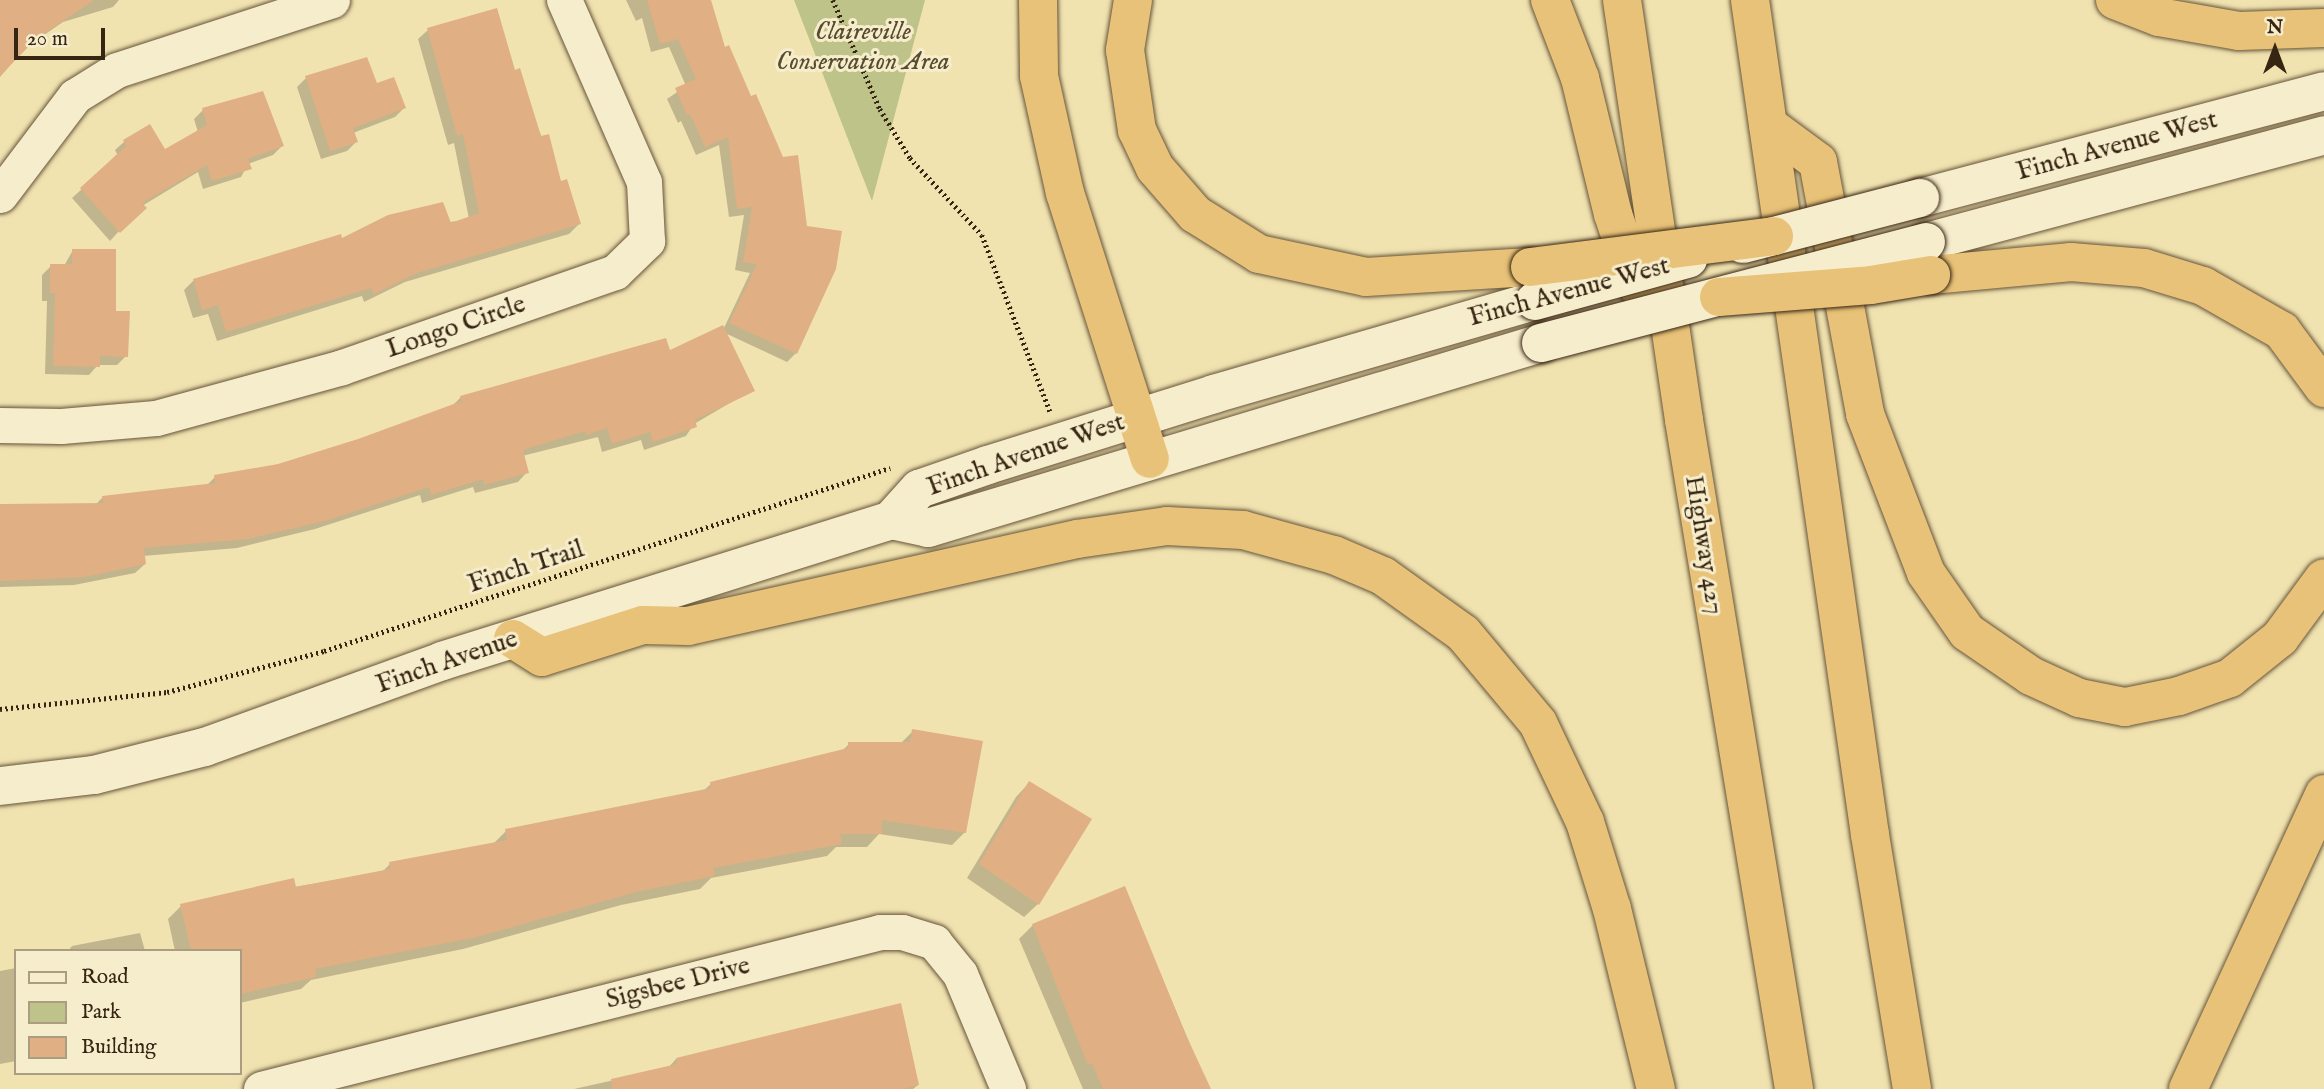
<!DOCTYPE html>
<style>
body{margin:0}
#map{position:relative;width:2324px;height:1089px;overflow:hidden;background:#f1e3b0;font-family:"IM FELL English",serif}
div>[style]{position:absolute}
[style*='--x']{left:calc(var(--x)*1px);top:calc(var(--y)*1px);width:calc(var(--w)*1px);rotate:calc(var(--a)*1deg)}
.green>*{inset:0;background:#bdc389}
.shadow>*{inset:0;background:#0003}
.building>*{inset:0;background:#e1af84}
.path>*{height:4.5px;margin-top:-2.25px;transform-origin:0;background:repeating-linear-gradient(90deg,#372513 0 2px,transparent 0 5.5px)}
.roads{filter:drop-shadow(0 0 2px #66543a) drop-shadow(0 0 2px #66543a)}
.street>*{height:35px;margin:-17.5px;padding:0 17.5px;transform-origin:17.5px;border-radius:17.5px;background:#f6edcc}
.secondary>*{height:38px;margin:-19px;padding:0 19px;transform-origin:19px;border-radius:19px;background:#f6edcc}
.highway>*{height:38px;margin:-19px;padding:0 19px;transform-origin:19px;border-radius:19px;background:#e8c278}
.bridges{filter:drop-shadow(0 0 2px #372513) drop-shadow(0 0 2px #372513)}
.secondary-bridge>*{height:38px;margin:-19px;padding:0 19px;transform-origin:19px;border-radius:19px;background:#f6edcc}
.highway-bridge>*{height:38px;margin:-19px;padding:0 19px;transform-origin:19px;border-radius:19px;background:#e8c278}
span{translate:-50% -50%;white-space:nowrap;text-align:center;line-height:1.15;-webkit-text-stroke:6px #f6edcc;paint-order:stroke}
.park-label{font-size:26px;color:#584c30;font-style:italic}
.street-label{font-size:26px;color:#372513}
.legend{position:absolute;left:14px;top:949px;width:228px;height:126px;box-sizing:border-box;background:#f6edcc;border:2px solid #aa9d82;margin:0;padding:9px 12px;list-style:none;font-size:21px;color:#372513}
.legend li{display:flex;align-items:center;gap:14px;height:35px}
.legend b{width:35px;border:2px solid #aa9d82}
.north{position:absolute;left:2240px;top:14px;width:70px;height:70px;-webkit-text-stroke:5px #f6edcc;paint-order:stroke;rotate:0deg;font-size:19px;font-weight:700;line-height:28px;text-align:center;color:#372513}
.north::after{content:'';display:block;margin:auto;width:24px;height:32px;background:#372513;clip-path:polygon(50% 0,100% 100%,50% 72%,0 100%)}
.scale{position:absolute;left:14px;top:28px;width:91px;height:32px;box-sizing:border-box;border:4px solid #372513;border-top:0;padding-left:9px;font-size:21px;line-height:24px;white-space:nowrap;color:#372513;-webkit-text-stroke:5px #f6edcc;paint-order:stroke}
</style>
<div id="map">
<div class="green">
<i style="clip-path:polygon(795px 0,925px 0,872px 201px,794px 0)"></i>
</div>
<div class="shadow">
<i style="clip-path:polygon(0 0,119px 0,113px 7px,63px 22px,25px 48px,0 77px)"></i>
<i style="clip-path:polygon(626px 0,709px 0,796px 353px,787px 362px,725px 333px,752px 390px,694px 424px,686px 436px,644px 450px,641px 440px,602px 452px,598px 437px,522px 456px,527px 472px,518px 482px,475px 493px,473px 487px,422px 503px,420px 495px,315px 529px,237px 548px,143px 556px,145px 564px,135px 573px,74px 585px,0 587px,0 506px,95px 505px,102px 498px,206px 486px,215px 477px,279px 466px,359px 440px,451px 407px,461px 397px,669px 353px,723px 330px,750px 273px,735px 270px,744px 215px,729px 217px,719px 145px,696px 155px,681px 121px,678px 123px,667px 99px,686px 86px,669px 47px,651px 52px,642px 18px,636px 21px)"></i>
<i style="clip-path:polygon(428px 30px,514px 72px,579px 224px,569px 234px,405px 282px,364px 302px,362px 296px,217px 341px,208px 314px,193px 318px,184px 290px,194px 280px,341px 240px,469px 219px,454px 143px,448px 145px,418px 39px)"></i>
<i style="clip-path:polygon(306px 78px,376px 86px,404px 108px,395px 117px,353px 133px,356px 142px,347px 151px,321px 159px,297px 87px)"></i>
<i style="clip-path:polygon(203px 110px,282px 146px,273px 155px,248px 164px,241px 177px,203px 189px,198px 172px,142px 206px,110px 241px,72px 198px,118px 156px,115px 150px,124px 142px,164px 152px,198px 132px,194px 119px)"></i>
<i style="clip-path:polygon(73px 250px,114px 313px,126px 356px,117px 365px,98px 365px,89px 375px,45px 374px,47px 301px,42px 301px,42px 275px,51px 266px,64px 266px)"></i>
<i style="clip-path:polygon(913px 731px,965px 832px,952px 845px,879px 834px,867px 847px,836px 847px,827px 856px,711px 878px,700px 889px,621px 905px,463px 949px,311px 980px,301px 989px,240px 1003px,240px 951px,175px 951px,168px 919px,181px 906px,382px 872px,390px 864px,493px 844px,506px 831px,703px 791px,711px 784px,841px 752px,849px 744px,900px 744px)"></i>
<i style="clip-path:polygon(1029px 783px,1038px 904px,1024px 917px,967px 878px,1016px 797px)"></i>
<i style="clip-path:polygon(1124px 888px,1209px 1089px,1083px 1089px,1019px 939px,1033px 925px)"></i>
<i style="clip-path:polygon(140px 933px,145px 951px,68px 951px,72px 946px)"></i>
<i style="clip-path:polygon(16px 968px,16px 1061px,0 1064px,0 971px)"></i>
<i style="clip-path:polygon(676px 1059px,918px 1085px,913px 1089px,574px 1089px,668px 1068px)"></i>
</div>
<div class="building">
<i style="clip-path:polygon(0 0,94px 0,35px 40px,0 76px)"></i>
<i style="clip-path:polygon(647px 0,711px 0,725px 47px,729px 45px,751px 96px,756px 94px,783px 157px,798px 155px,807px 226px,842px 231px,836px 269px,797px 354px,729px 323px,757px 264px,743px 262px,752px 207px,737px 209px,728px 137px,705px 147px,690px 114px,687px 115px,675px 88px,696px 79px,678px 39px,660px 44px)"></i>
<i style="clip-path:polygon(497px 8px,515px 70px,520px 68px,541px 136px,549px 134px,561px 181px,567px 179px,581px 224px,417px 273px,374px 294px,371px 288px,226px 332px,218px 305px,202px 310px,193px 279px,341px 234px,342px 238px,388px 215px,443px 202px,451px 223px,479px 213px,463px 134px,457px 136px,427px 28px)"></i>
<i style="clip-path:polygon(367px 57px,377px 83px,394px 77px,406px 108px,353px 128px,358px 142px,330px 151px,305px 76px)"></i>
<i style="clip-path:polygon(263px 91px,284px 146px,248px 159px,252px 169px,212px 181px,207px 165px,142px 203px,147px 208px,120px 233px,80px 188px,126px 146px,123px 140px,150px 124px,165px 149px,207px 125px,202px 108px)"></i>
<i style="clip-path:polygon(72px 249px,116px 249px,116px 311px,130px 311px,128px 357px,100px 356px,100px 367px,53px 366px,55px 293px,50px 293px,50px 264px,72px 264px)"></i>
<i style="clip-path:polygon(723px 325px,755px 391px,695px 420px,697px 427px,653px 442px,650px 432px,612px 444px,607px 428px,586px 435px,585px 431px,523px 450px,529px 473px,484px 485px,483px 479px,431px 495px,429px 487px,325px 521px,248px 539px,144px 548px,146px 564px,85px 577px,0 581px,0 504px,103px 503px,102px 496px,215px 483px,214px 475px,278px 464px,358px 439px,462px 401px,460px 396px,666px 338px,670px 350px)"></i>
<i style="clip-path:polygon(912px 729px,983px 741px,966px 833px,882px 820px,882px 834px,840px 834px,842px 844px,713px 868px,715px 876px,636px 892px,477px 937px,315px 969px,316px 977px,240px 994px,240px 951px,191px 951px,180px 904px,294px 878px,296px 887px,390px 869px,389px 862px,507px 840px,505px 829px,711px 788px,710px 782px,848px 748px,848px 742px,910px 742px)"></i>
<i style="clip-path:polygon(1029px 781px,1092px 819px,1039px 905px,979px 864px)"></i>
<i style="clip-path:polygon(1125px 886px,1186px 1035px,1211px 1089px,1103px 1089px,1092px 1063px,1088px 1065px,1032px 924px)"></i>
<i style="clip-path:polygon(901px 1003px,919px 1085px,903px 1089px,612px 1089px,611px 1079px,677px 1064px,676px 1058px)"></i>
</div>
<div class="path">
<i style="--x:833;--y:0;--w:119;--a:66.7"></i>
<i style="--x:880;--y:109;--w:57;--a:58.5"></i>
<i style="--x:910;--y:158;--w:105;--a:46.9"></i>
<i style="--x:982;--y:235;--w:189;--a:68.9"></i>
<i style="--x:0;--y:709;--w:168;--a:-5.8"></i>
<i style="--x:167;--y:692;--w:162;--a:-14.6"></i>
<i style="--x:324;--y:651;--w:595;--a:-17.92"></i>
</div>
<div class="roads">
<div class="street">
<i style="--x:0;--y:195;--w:124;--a:-52.9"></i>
<i style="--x:75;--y:96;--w:49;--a:-31.8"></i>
<i style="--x:117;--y:70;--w:226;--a:-18"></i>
<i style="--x:0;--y:425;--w:61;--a:0.9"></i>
<i style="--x:61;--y:426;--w:95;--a:-4.8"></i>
<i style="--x:156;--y:418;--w:193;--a:-15.3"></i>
<i style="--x:342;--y:367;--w:289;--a:-19.2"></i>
<i style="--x:615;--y:272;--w:45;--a:-44.1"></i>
<i style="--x:647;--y:241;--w:59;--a:-92.9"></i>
<i style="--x:644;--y:182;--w:199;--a:-113.7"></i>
<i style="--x:261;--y:1089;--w:639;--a:-14.23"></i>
<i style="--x:880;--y:932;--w:22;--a:0"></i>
<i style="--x:902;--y:932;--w:34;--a:17"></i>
<i style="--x:934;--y:942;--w:41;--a:50.9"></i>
<i style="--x:960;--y:974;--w:125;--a:67.3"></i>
</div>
<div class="secondary">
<i style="--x:1920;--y:198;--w:418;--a:-14.8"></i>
<i style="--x:1926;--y:242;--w:412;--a:-15"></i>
<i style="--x:891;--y:520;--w:38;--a:12"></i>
<i style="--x:928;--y:528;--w:640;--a:-16.79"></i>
<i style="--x:0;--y:786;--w:95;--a:-6.7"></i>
<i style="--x:94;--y:775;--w:114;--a:-14.2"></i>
<i style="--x:205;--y:747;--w:252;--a:-19.9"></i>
<i style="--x:442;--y:661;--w:471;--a:-17.4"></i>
<i style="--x:891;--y:520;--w:42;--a:-47.9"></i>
<i style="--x:919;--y:489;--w:73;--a:-19.2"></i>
<i style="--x:988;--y:465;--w:237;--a:-17.4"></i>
<i style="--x:1214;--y:394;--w:334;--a:-16.2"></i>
</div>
<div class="highway">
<i style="--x:1038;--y:0;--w:76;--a:89.2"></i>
<i style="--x:1039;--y:76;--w:120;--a:77.5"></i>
<i style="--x:1065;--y:193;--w:279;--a:72.3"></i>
<i style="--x:1133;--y:0;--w:51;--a:99.1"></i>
<i style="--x:1125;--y:50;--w:81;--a:81.5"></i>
<i style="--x:1137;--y:130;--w:42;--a:64.7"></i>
<i style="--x:1155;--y:168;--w:61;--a:49"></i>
<i style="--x:1195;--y:214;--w:75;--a:32"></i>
<i style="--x:1259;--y:254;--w:109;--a:12.1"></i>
<i style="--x:1366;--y:277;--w:164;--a:-3.5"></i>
<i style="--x:1550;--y:0;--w:84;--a:69"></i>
<i style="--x:1580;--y:78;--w:140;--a:76.4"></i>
<i style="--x:1613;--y:214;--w:76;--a:71.6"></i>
<i style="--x:1622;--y:0;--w:425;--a:81.6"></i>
<i style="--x:1684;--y:420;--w:678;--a:80.66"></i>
<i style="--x:1750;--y:0;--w:844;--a:81.82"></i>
<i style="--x:1870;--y:835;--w:257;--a:80.6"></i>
<i style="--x:2115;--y:0;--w:47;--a:21.1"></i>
<i style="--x:2159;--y:17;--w:81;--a:9.9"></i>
<i style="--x:2239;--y:31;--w:85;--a:-2"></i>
<i style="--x:1768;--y:125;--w:62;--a:36.5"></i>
<i style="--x:1818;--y:162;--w:256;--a:79.4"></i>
<i style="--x:1865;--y:414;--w:170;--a:69"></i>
<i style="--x:1926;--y:573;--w:72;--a:55.2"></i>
<i style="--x:1967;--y:632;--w:78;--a:34.5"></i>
<i style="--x:2031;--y:676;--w:53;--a:24.6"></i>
<i style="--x:2079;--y:698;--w:47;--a:11.1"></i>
<i style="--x:2125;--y:707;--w:55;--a:-11.5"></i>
<i style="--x:2179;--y:696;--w:54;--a:-19.4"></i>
<i style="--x:2230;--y:678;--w:64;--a:-38.7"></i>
<i style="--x:2280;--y:638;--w:74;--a:-53.7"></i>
<i style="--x:1931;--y:275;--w:141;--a:-5.3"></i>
<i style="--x:2071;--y:262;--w:73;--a:4.7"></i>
<i style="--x:2144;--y:268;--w:62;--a:17"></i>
<i style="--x:2203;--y:286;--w:91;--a:29.7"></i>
<i style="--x:2282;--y:331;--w:71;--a:53.6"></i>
<i style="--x:513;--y:639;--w:34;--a:32"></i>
<i style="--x:542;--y:657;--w:106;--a:-17.6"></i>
<i style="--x:643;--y:625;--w:45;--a:1.3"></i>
<i style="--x:688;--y:626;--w:399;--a:-12.6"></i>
<i style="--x:1077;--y:539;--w:91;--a:-8.2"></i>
<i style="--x:1167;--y:526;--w:76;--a:3"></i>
<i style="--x:1243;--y:530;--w:94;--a:15.4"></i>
<i style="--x:1334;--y:555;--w:53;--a:23.2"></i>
<i style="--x:1383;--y:576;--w:98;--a:35.5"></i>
<i style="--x:1463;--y:633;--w:117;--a:50.2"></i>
<i style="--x:1538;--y:723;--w:110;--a:64.6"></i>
<i style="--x:1585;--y:822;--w:91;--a:72.8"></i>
<i style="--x:1612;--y:909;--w:185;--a:76.3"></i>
<i style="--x:2188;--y:1089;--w:325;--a:-65.2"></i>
</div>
</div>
<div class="bridges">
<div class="secondary-bridge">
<i style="--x:1743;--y:244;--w:183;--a:-14.6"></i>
<i style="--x:1535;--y:301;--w:159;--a:-15.4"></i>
<i style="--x:1541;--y:343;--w:398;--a:-14.7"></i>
</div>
<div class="highway-bridge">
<i style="--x:1530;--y:267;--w:246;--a:-7.2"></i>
<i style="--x:1719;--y:297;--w:152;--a:-4.5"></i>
<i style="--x:1871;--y:285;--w:61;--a:-9.5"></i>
</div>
</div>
<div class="park-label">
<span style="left:863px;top:47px">Claireville<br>Conservation Area</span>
</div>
<div class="street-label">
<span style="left:2117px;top:146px;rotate:-15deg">Finch Avenue West</span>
<span style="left:1569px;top:292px;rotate:-15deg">Finch Avenue West</span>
<span style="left:456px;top:327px;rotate:-19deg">Longo Circle</span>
<span style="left:1026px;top:455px;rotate:-19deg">Finch Avenue West</span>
<span style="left:1704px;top:545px;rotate:81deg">Highway 427</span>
<span style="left:526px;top:567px;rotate:-18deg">Finch Trail</span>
<span style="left:447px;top:662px;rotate:-19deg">Finch Avenue</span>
<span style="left:678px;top:983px;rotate:-14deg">Sigsbee Drive</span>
</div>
<ul class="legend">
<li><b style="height:9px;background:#f6edcc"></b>Road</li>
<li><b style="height:19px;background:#bdc389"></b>Park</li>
<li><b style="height:19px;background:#e1af84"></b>Building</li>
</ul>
<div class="north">N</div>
<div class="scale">20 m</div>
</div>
